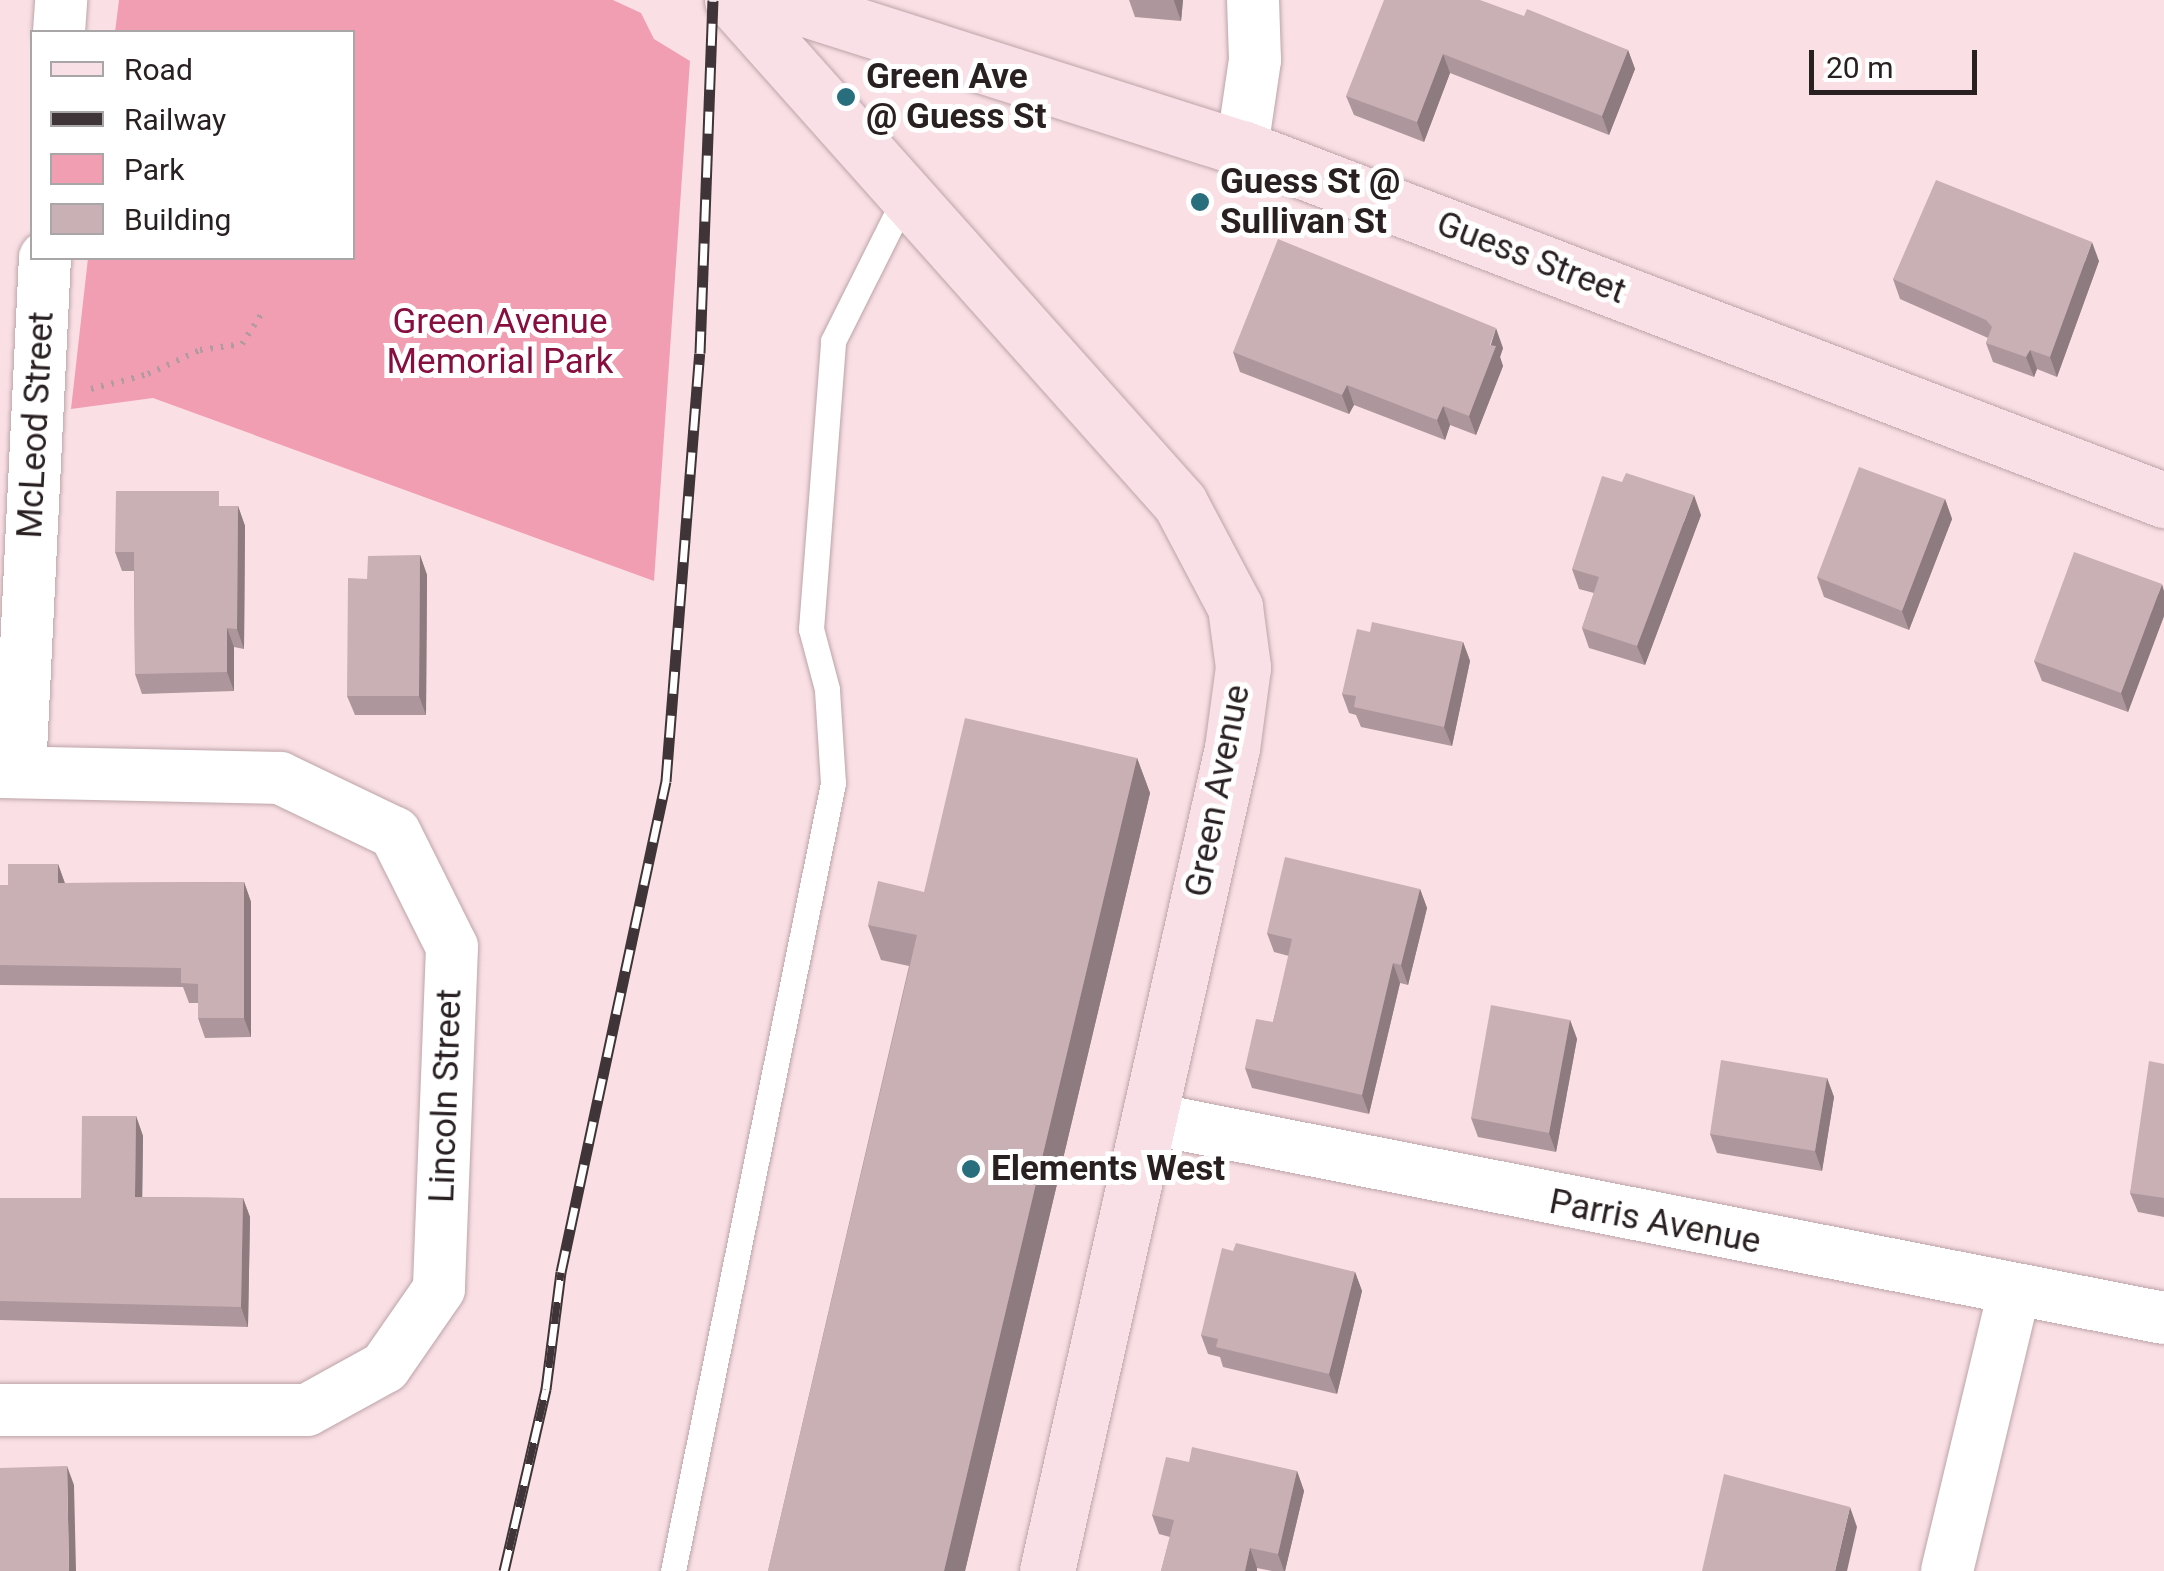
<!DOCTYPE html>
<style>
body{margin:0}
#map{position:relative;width:2164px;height:1571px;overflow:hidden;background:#fae0e5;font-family:Roboto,sans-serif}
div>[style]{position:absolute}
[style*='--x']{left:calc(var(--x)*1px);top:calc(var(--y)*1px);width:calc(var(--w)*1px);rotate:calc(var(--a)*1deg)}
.green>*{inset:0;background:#f29eb2}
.path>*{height:6px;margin-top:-3px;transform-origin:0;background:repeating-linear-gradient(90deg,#b09ca0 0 2.5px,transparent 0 10.5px)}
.roads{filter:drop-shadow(0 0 2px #bca4a8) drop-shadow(0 0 2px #bca4a8)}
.lane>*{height:25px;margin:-12.5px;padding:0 12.5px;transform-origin:12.5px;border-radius:12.5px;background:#fff}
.street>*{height:52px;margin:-26px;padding:0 26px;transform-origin:26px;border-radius:26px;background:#fff}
.secondary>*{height:55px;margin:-27.5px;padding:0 27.5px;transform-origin:27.5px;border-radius:27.5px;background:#f8e0e6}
.rail>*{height:11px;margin-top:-5.5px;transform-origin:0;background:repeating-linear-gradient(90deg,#fff 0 22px,#3f3437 0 44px);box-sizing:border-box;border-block:2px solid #3f3437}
.wall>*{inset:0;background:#ad979c}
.shaded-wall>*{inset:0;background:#8d7b7f}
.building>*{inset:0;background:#c9b0b5}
.dots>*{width:28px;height:28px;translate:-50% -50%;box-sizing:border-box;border:5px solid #fff;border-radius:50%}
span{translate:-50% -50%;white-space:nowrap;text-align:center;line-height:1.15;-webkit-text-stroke:10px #fff;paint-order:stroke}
.poi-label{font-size:35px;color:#292022;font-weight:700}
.left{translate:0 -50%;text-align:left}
.street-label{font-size:35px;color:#292022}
.park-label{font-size:35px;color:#860f40}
.legend{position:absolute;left:30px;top:30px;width:325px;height:230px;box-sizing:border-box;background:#fff;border:2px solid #a9a6a7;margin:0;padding:12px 18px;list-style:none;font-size:30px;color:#292022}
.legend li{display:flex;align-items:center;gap:20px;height:50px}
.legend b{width:50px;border:2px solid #a9a6a7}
.scale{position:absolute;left:1809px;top:50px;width:168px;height:45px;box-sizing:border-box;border:5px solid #292022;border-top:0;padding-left:12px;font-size:30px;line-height:35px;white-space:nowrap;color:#292022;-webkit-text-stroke:8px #fff;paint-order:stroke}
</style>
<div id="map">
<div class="green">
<i style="clip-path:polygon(119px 0,613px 0,641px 13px,654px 39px,690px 61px,654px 581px,153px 398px,71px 409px,88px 258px,352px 258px,352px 32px,115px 32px)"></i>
</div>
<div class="path">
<i style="--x:91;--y:389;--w:59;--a:-14.7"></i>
<i style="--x:148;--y:374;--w:57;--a:-24.8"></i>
<i style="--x:200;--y:350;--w:42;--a:-8.1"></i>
<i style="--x:242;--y:344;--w:38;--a:-57"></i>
</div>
<div class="roads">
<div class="lane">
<i style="--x:673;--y:1571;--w:804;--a:-78.52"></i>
<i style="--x:833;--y:783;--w:94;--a:-93.7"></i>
<i style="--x:827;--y:689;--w:62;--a:-104.9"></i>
<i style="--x:811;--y:629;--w:289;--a:-85.6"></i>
<i style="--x:833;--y:341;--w:163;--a:-63.4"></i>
</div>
<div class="street">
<i style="--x:59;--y:32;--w:32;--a:-86"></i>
<i style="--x:1242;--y:148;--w:89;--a:-81.6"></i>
<i style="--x:1255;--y:60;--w:60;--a:-91.9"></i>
<i style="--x:0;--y:772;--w:280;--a:1.2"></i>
<i style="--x:280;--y:778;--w:127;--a:25.6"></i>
<i style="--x:395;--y:833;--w:127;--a:63.4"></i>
<i style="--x:452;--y:947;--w:342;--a:92.2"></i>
<i style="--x:439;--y:1289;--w:95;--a:124.7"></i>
<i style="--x:385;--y:1367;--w:89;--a:151.1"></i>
<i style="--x:307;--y:1410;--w:307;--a:180"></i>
<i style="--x:20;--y:772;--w:515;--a:-87.22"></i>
<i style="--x:1148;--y:1118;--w:1035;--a:11.14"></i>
<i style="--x:1947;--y:1571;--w:287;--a:-76.5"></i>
</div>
<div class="secondary">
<i style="--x:732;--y:0;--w:674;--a:48.31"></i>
<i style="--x:1180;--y:503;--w:118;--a:62.1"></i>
<i style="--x:1235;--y:607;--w:61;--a:82.4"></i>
<i style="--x:1243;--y:667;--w:82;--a:97.7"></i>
<i style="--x:1232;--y:748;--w:844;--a:102.67"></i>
<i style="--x:777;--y:0;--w:488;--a:17.7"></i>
<i style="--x:1242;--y:148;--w:987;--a:20.9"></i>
</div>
</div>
<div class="rail">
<i style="--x:504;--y:1571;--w:187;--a:-77"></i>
<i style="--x:546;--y:1389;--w:118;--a:-82.7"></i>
<i style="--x:561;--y:1272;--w:502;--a:-77.93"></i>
<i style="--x:666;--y:781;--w:429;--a:-85.5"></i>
<i style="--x:700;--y:353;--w:353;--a:-87.9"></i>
</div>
<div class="wall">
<i style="clip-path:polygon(1129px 0,1183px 0,1181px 21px,1135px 17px)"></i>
<i style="clip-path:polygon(1524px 16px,1628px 50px,1635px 69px,1609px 135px,1450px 73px,1424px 142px,1354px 115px,1346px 96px)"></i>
<i style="clip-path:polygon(2099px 261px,2057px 377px,2037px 369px,2034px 377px,1993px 362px,1986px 343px,1988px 338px,1900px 299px,1893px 279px)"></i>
<i style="clip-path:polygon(1503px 348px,1500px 357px,1503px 366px,1476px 435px,1450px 425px,1445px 440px,1354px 405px,1349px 414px,1240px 372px,1233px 352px)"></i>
<i style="clip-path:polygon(1945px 499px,1952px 519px,1909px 630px,1824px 597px,1817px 577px)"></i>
<i style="clip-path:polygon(224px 506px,238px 506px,245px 526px,244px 649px,234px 647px,234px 691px,142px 694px,135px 674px,134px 571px,122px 571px,115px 552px)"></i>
<i style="clip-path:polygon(1701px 515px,1645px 665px,1589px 648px,1582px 628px,1594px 593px,1579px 589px,1572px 569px)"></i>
<i style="clip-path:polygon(420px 555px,427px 575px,426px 715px,355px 715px,347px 696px,367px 579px)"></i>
<i style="clip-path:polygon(2164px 591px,2164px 616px,2128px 712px,2042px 681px,2034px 661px)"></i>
<i style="clip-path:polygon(1370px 632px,1463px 642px,1470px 661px,1452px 746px,1361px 727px,1356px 715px,1349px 713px,1342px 694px)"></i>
<i style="clip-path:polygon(1137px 758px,1150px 793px,965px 1571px,768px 1571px,909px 966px,881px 960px,868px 925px,924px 892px)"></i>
<i style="clip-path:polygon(58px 864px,65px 883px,244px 882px,251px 902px,251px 1037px,205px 1038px,198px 1018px,198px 1003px,189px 1003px,183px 987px,0 985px,0 885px,8px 885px)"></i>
<i style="clip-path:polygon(1420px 889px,1427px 908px,1408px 985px,1400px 983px,1369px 1114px,1252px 1088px,1245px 1068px,1273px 1022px,1289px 956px,1274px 952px,1267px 933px)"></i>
<i style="clip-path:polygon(1570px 1020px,1577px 1039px,1556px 1152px,1478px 1137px,1471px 1118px)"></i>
<i style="clip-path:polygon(2164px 1064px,2164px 1217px,2138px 1212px,2130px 1193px)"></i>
<i style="clip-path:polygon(1827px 1078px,1834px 1097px,1822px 1171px,1717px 1153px,1710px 1134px)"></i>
<i style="clip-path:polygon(136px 1116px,143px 1136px,142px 1197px,243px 1198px,250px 1217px,248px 1327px,0 1320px,0 1198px,81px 1198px)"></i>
<i style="clip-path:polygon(1233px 1251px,1355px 1272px,1362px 1291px,1337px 1394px,1223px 1367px,1220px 1357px,1208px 1354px,1201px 1335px)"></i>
<i style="clip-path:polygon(1189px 1462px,1297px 1471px,1304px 1491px,1285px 1571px,1272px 1571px,1257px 1568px,1257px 1571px,1161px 1571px,1170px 1537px,1159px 1534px,1152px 1515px)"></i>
</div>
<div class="shaded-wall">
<i style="clip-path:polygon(1174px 0,1183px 0,1181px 21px,1174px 1px)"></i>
<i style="clip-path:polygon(1628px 50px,1635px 69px,1609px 135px,1602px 116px)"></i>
<i style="clip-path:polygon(1443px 54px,1450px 73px,1424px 142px,1417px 122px)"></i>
<i style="clip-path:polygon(2092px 242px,2099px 261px,2057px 377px,2050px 357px)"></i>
<i style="clip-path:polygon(1496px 328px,1503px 348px,1500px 357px,1503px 366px,1476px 435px,1469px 416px)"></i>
<i style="clip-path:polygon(2030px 350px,2037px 369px,2034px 377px,2026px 357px)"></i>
<i style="clip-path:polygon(1347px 385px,1354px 405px,1349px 414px,1342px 395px)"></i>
<i style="clip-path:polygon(1443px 406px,1450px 425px,1445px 440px,1437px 420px)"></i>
<i style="clip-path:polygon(1694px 495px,1701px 515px,1645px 665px,1637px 646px)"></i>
<i style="clip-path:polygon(1945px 499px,1952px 519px,1909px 630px,1902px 611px)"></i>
<i style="clip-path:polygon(238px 506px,245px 526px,244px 649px,237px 629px)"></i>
<i style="clip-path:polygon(420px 555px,427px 575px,426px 715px,419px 696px)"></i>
<i style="clip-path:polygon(2162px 584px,2164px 591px,2164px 616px,2128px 712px,2121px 693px)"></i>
<i style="clip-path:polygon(227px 628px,234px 647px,234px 691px,227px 672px)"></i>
<i style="clip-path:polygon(1463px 642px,1470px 661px,1452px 746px,1444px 727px)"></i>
<i style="clip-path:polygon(1137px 758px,1150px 793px,965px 1571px,944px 1571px)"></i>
<i style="clip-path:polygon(58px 864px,65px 884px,58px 883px)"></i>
<i style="clip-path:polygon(244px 882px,251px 902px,251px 1037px,244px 1018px)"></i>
<i style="clip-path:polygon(1420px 889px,1427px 908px,1408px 985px,1401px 965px)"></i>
<i style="clip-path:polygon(1393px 963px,1400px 983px,1369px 1114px,1362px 1095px)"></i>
<i style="clip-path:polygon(1570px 1020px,1577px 1039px,1556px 1152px,1549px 1133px)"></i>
<i style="clip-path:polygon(1827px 1078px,1834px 1097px,1822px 1171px,1815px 1151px)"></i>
<i style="clip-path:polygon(136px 1116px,143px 1136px,142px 1217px,135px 1197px)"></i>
<i style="clip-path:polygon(243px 1198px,250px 1217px,248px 1327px,241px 1307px)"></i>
<i style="clip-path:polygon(1355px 1272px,1362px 1291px,1337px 1394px,1329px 1374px)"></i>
<i style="clip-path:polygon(67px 1466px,74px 1485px,76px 1571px,69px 1571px)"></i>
<i style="clip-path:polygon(1297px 1471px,1304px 1491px,1285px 1571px,1284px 1571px,1278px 1554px)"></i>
<i style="clip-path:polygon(1850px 1507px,1857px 1527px,1847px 1571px,1835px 1571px)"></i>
<i style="clip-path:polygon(1250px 1548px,1257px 1568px,1257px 1571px,1245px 1571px)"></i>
</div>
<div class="building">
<i style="clip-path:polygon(1384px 0,1480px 0,1524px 16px,1527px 9px,1628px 50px,1602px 116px,1443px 54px,1417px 122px,1346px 96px)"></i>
<i style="clip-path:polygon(1936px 180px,2092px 242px,2050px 357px,2030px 350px,2026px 357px,1986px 343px,1992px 327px,1986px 320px,1893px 279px)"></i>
<i style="clip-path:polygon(1278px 239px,1496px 328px,1490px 345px,1496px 346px,1469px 416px,1443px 406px,1437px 420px,1347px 385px,1342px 395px,1233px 352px)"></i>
<i style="clip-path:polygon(1859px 467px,1945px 499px,1902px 611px,1817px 577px)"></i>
<i style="clip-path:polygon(1626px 473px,1694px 495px,1637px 646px,1582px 628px,1599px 577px,1572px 569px,1602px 476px,1622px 482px)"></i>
<i style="clip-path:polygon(116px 491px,219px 491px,219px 506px,238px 506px,237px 629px,227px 628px,227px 672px,135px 674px,134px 552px,115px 552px)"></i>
<i style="clip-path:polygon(2074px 552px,2162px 584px,2121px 693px,2034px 661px)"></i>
<i style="clip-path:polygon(420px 555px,419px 696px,347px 696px,348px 578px,367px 579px,368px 556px)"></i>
<i style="clip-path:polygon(1372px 622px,1463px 642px,1444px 727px,1354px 707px,1356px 696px,1342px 694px,1357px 629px,1370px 632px)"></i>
<i style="clip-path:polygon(965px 718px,1137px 758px,944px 1571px,768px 1571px,917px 935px,868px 925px,878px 881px,924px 892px)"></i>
<i style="clip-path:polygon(1285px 857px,1420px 889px,1401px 965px,1393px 963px,1362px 1095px,1245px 1068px,1256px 1019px,1273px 1022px,1292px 939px,1267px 933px)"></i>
<i style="clip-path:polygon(8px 864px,58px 864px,58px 883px,244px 882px,244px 1018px,198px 1018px,198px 984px,181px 983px,181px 968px,0 965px,0 885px,8px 885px)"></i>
<i style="clip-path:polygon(1491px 1005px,1570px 1020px,1549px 1133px,1471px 1118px)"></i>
<i style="clip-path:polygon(1721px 1060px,1827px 1078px,1815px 1151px,1710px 1134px)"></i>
<i style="clip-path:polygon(2149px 1061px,2164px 1064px,2164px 1198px,2130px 1193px)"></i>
<i style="clip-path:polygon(82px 1116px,136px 1116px,135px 1197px,243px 1198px,241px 1307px,0 1301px,0 1198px,81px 1198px)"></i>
<i style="clip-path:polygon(1236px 1243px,1355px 1272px,1329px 1374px,1216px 1347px,1218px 1339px,1201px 1335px,1222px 1248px,1233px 1251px)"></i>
<i style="clip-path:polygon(1192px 1447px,1297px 1471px,1278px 1554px,1250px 1548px,1245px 1571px,1161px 1571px,1174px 1520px,1152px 1515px,1166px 1457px,1189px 1462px)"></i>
<i style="clip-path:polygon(67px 1466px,69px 1571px,0 1571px,0 1468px)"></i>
<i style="clip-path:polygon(1724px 1474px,1850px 1507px,1835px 1571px,1702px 1571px)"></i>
</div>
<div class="dots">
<i style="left:846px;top:97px;background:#286e7d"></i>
<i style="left:1200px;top:202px;background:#286e7d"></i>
<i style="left:971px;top:1169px;background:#286e7d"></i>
</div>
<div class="poi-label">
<span class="left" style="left:866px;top:97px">Green Ave<br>@ Guess St</span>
<span class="left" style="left:1220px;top:202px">Guess St @<br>Sullivan St</span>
<span class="left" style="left:991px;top:1169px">Elements West</span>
</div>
<div class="street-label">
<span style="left:1531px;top:258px;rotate:21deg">Guess Street</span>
<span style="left:36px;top:425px;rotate:-87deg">McLeod Street</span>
<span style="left:1218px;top:791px;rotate:-79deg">Green Avenue</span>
<span style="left:446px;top:1096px;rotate:-88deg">Lincoln Street</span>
<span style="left:1655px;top:1222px;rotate:11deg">Parris Avenue</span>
</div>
<div class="park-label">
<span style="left:500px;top:342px">Green Avenue<br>Memorial Park</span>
</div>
<ul class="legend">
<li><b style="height:12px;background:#f8e0e6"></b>Road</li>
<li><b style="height:12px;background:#3f3437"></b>Railway</li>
<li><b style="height:28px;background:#f29eb2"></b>Park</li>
<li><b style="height:28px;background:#c9b0b5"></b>Building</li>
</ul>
<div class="scale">20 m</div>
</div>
